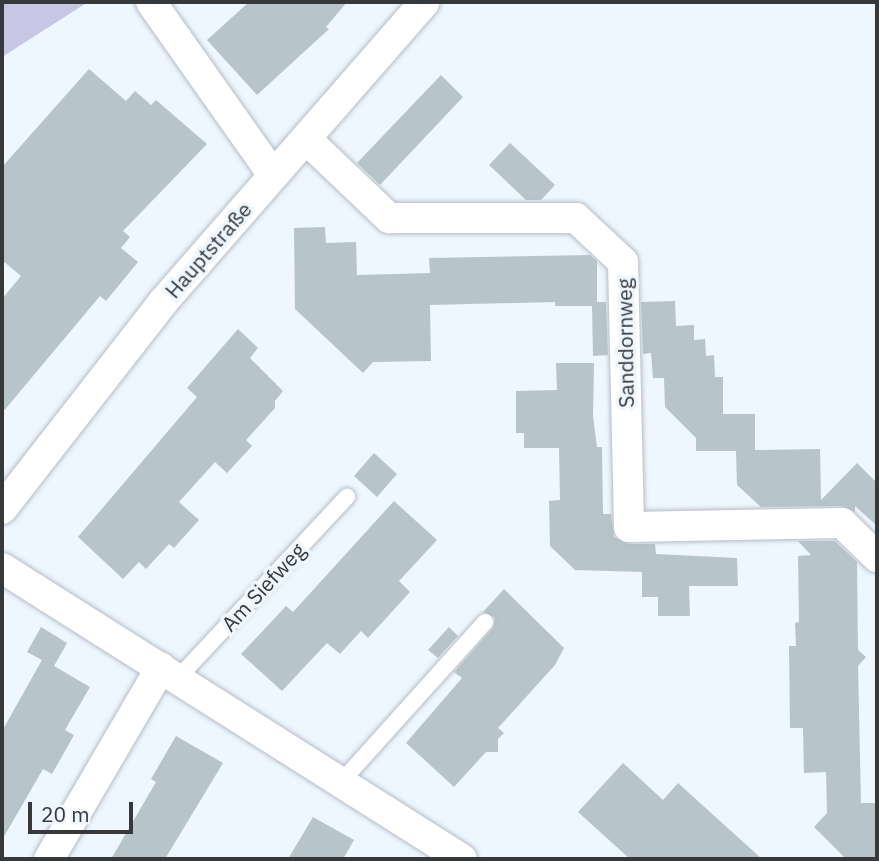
<!DOCTYPE html>
<meta charset="utf-8">
<style>
body{margin:0}
#map{position:relative;width:879px;height:861px;overflow:hidden;background:#eef6fe;font-family:"IBM Plex Sans",sans-serif}
div>[style]{position:absolute}
[style*='--x']{left:calc(var(--x)*1px);top:calc(var(--y)*1px);width:calc(var(--w)*1px);rotate:calc(var(--a)*1deg)}
.green>*{inset:0;background:#c7c6e5}
.building>*{inset:0;background:#b7c4ca}
.roads{filter:drop-shadow(0 0 2px #b4bdc6) drop-shadow(0 0 2px #b4bdc6)}
.lane>*{height:16px;margin:-8px;padding:0 8px;transform-origin:8px;border-radius:8px;background:#fff}
.street>*{height:30px;margin:-15px;padding:0 15px;transform-origin:15px;border-radius:15px;background:#fff}
span{translate:-50% -50%;white-space:nowrap;text-align:center;line-height:1.15;-webkit-text-stroke:7px #eef6fe;paint-order:stroke}
.street-label{font-size:21px;color:#35393c}
.frame{position:absolute;inset:0;border:4px solid #35393c;pointer-events:none}
.scale{position:absolute;left:28px;top:802px;width:105px;height:32px;box-sizing:border-box;border:4px solid #35393c;border-top:0;padding-left:9px;font-size:21px;line-height:24px;white-space:nowrap;color:#35393c;-webkit-text-stroke:5px #eef6fe;paint-order:stroke}
</style>
<div id="map">
<div class="green">
<i style="clip-path:polygon(2px 2px,88px 2px,2px 57px)"></i>
</div>
<div class="building">
<i style="clip-path:polygon(249px 2px,347px 2px,326px 27px,329px 29px,257px 95px,207px 40px)"></i>
<i style="clip-path:polygon(89px 69px,126px 101px,135px 91px,151px 105px,156px 100px,207px 144px,123px 231px,130px 237px,121px 248px,138px 262px,106px 301px,100px 296px,2px 413px,2px 299px,21px 276px,2px 260px,2px 167px)"></i>
<i style="clip-path:polygon(441px 75px,463px 97px,380px 185px,357px 163px)"></i>
<i style="clip-path:polygon(510px 143px,555px 185px,541px 200px,526px 200px,489px 165px)"></i>
<i style="clip-path:polygon(325px 227px,326px 243px,356px 242px,357px 275px,430px 273px,429px 258px,590px 255px,597px 261px,597px 302px,606px 302px,608px 355px,593px 356px,592px 306px,555px 306px,555px 302px,430px 305px,431px 361px,373px 362px,363px 373px,295px 309px,294px 228px)"></i>
<i style="clip-path:polygon(675px 301px,676px 326px,694px 325px,694px 340px,705px 339px,706px 356px,714px 355px,715px 377px,723px 377px,723px 414px,755px 414px,755px 450px,820px 449px,821px 500px,857px 463px,877px 483px,877px 526px,855px 506px,855px 512px,842px 506px,761px 507px,737px 485px,736px 451px,696px 451px,696px 438px,665px 407px,664px 378px,653px 378px,651px 353px,643px 354px,641px 302px)"></i>
<i style="clip-path:polygon(238px 329px,258px 348px,250px 358px,283px 391px,275px 401px,275px 408px,246px 440px,252px 446px,227px 473px,215px 462px,179px 502px,199px 520px,174px 548px,169px 544px,146px 569px,139px 562px,123px 579px,78px 537px,197px 397px,187px 388px)"></i>
<i style="clip-path:polygon(556px 363px,594px 363px,593px 416px,597px 447px,602px 447px,603px 514px,611px 514px,614px 537px,629px 544px,655px 544px,656px 554px,737px 558px,738px 586px,689px 586px,690px 616px,658px 616px,658px 597px,642px 597px,642px 572px,575px 570px,550px 546px,549px 501px,560px 500px,559px 448px,524px 448px,524px 433px,516px 433px,516px 391px,557px 390px)"></i>
<i style="clip-path:polygon(374px 453px,397px 474px,377px 497px,354px 476px)"></i>
<i style="clip-path:polygon(394px 501px,437px 540px,399px 581px,410px 592px,368px 638px,361px 631px,340px 654px,327px 643px,282px 691px,241px 654px,286px 606px,293px 612px)"></i>
<i style="clip-path:polygon(835px 541px,857px 562px,858px 650px,866px 657px,858px 666px,861px 803px,877px 803px,877px 859px,846px 859px,814px 827px,827px 813px,826px 772px,804px 773px,803px 728px,790px 728px,789px 646px,796px 646px,795px 623px,799px 622px,798px 556px,811px 555px,798px 541px)"></i>
<i style="clip-path:polygon(504px 589px,564px 648px,555px 665px,498px 728px,504px 733px,498px 739px,498px 752px,486px 752px,454px 787px,406px 743px,462px 678px,454px 672px,493px 628px,495px 618px,483px 612px)"></i>
<i style="clip-path:polygon(41px 627px,67px 643px,54px 666px,90px 687px,65px 730px,74px 735px,52px 774px,43px 769px,2px 840px,2px 731px,42px 660px,27px 652px)"></i>
<i style="clip-path:polygon(449px 627px,458px 636px,438px 658px,428px 650px)"></i>
<i style="clip-path:polygon(176px 736px,223px 763px,165px 859px,111px 859px,156px 782px,151px 779px)"></i>
<i style="clip-path:polygon(623px 763px,663px 800px,678px 783px,762px 859px,630px 859px,578px 812px)"></i>
<i style="clip-path:polygon(313px 817px,354px 840px,343px 859px,288px 859px)"></i>
</div>
<div class="roads">
<div class="lane">
<i style="--x:178;--y:678;--w:248;--a:-47"></i>
<i style="--x:342;--y:781;--w:214;--a:-48"></i>
</div>
<div class="street">
<i style="--x:151;--y:2;--w:212;--a:54.8"></i>
<i style="--x:306;--y:139;--w:115;--a:43.6"></i>
<i style="--x:389;--y:218;--w:187;--a:0"></i>
<i style="--x:576;--y:218;--w:64;--a:43.1"></i>
<i style="--x:623;--y:262;--w:265;--a:88.7"></i>
<i style="--x:629;--y:527;--w:213;--a:-1.1"></i>
<i style="--x:842;--y:523;--w:49;--a:44.2"></i>
<i style="--x:2;--y:509;--w:262;--a:-52.1"></i>
<i style="--x:163;--y:302;--w:398;--a:-48.9"></i>
<i style="--x:2;--y:568;--w:544;--a:32.32"></i>
<i style="--x:49;--y:859;--w:222;--a:-59.7"></i>
</div>
</div>
<div class="street-label">
<span style="left:208px;top:250px;rotate:-49deg">Hauptstraße</span>
<span style="left:625px;top:343px;rotate:-91deg">Sanddornweg</span>
<span style="left:263px;top:587px;rotate:-47deg">Am Siefweg</span>
</div>
<div class="frame"></div>
<div class="scale">20 m</div>
</div>
